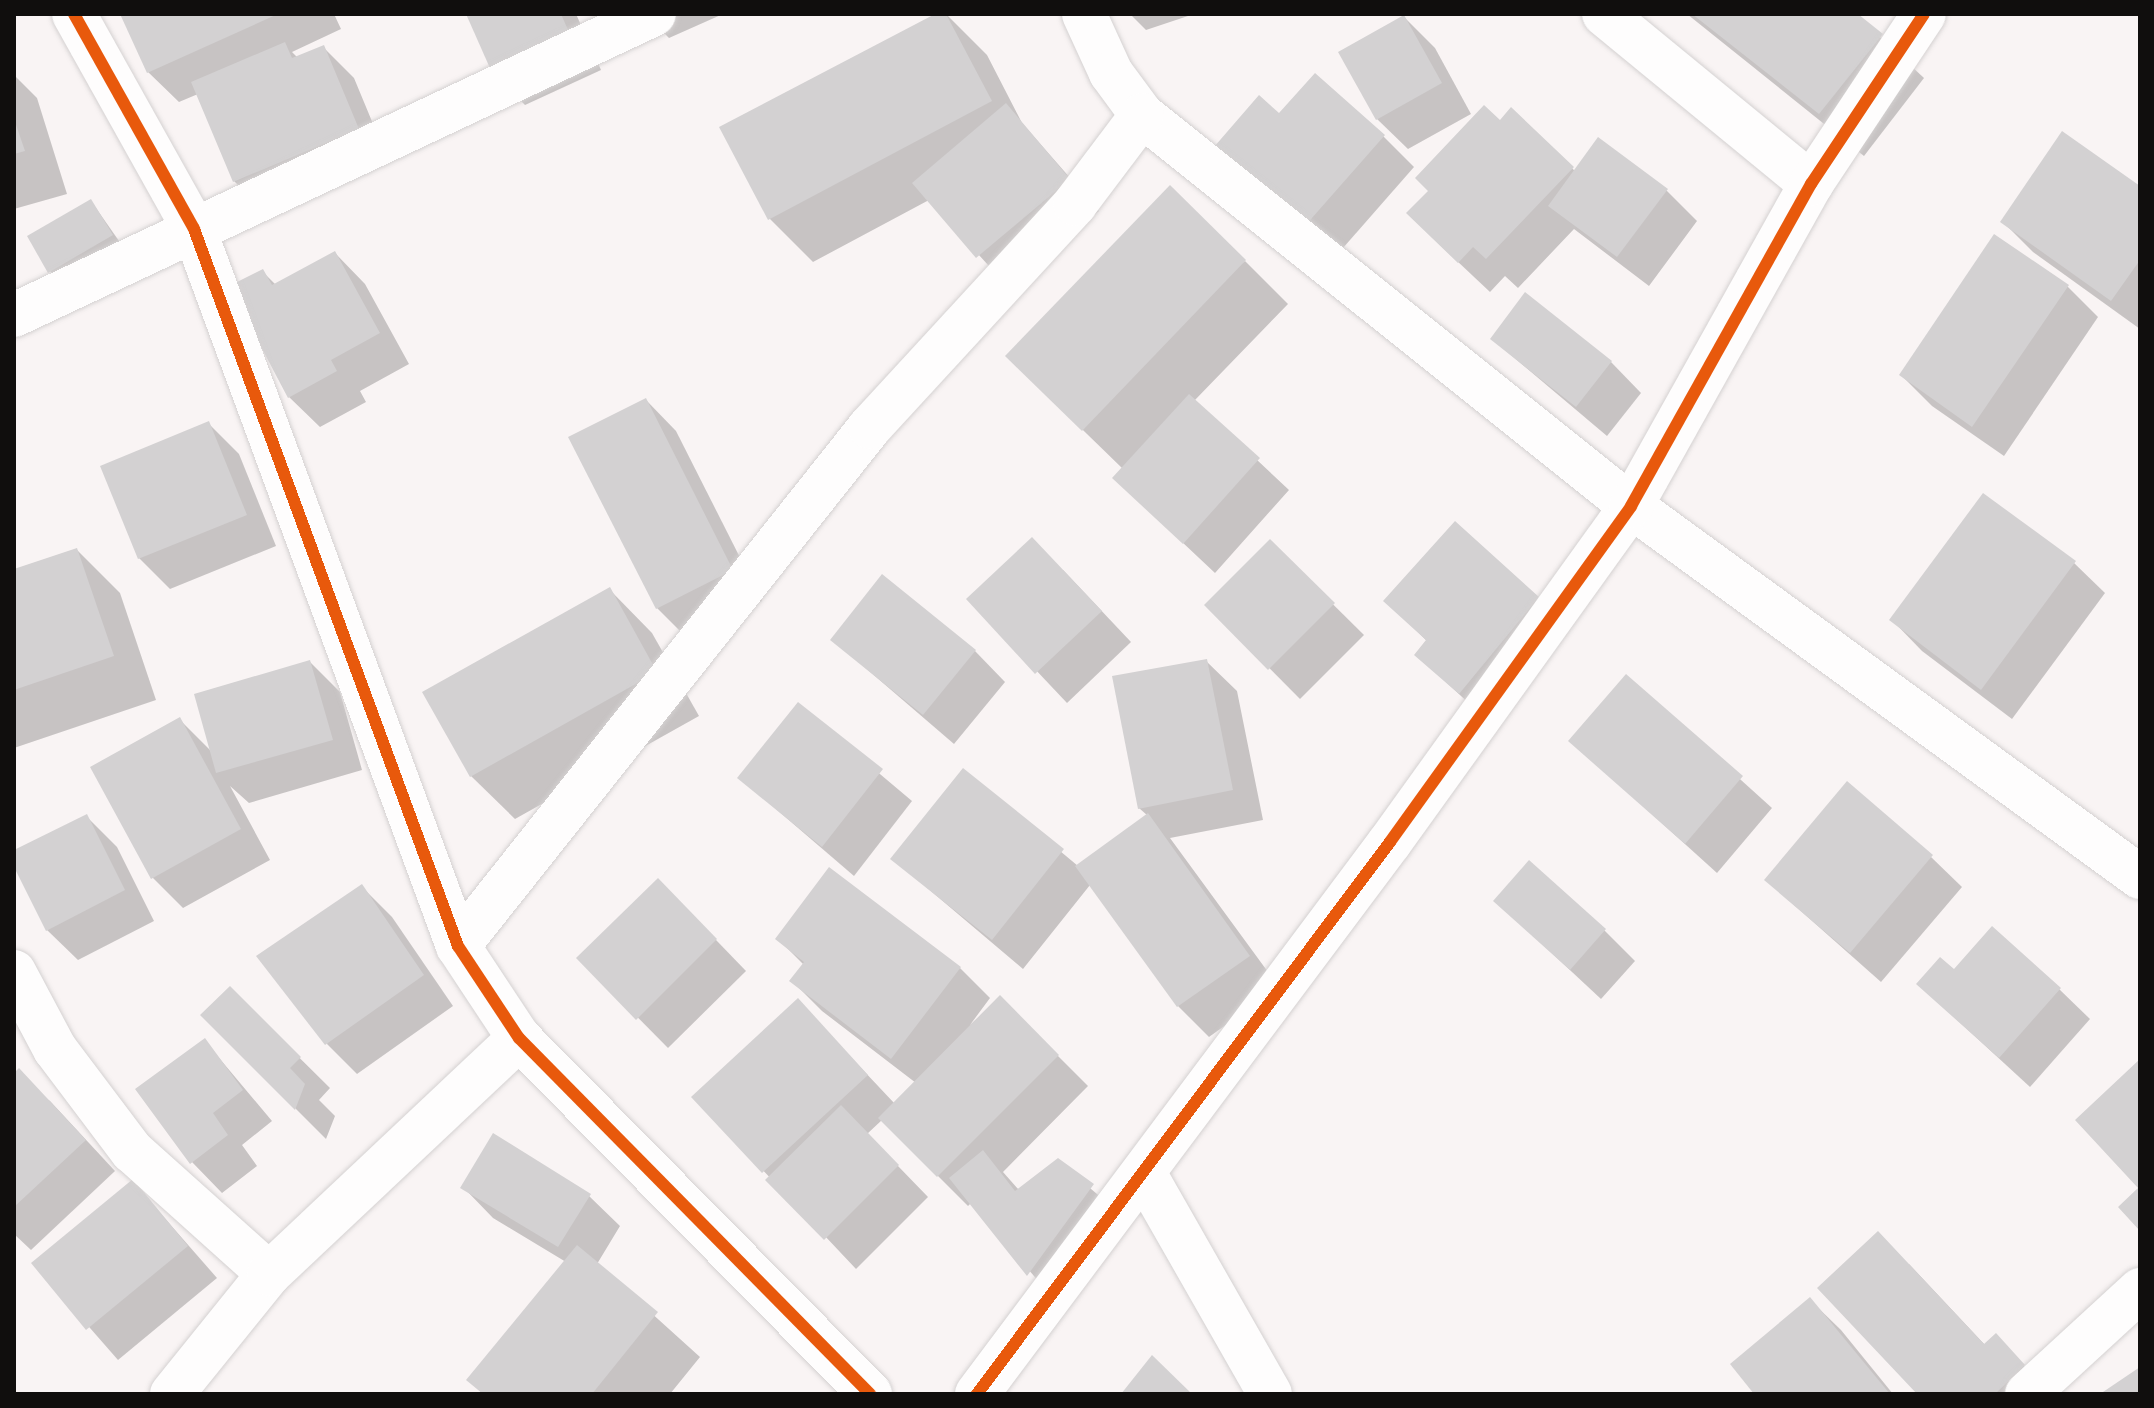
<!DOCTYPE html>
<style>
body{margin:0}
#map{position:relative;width:2154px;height:1408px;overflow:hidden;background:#f9f4f4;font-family:"Public Sans",sans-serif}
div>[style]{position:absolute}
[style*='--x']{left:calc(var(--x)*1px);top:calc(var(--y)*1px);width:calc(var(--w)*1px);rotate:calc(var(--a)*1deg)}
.shadow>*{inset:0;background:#0003}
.building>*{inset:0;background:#d3d1d2}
.roads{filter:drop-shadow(0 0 2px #d4d1d1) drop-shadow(0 0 2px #d4d1d1)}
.street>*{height:44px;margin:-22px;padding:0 22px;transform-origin:22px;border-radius:22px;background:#fefdfd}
.secondary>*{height:44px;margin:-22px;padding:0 22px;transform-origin:22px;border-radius:22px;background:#fefdfd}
.cycleway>*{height:12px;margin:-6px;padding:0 6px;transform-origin:6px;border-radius:6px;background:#e8590c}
span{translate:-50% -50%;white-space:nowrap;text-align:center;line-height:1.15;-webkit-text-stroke:7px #fbf3f2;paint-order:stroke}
.frame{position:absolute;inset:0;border:16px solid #100e0d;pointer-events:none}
</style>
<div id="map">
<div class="shadow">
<i style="clip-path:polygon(122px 14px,334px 14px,341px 29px,292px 52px,298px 58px,323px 47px,354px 78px,388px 160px,265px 212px,234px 181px,198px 94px,179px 102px,148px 72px)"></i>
<i style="clip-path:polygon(468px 14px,576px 14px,601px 70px,525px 105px,494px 74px)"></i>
<i style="clip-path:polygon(645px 14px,723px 14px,669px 38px)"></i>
<i style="clip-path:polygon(939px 14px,946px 14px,987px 55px,1022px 123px,1099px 211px,1008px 287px,929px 200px,813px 262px,769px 218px)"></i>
<i style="clip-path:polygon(1130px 14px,1194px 14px,1146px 30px)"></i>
<i style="clip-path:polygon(1687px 14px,1855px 14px,1924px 78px,1864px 156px)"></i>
<i style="clip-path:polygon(1404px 17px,1435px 48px,1471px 114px,1408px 149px,1377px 119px)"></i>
<i style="clip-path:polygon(14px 75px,37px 98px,67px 194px,14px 209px)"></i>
<i style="clip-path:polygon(1511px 110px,1576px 172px,1599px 140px,1667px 191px,1697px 221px,1649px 286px,1574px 229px,1518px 288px,1505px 276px,1490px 292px,1439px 244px)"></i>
<i style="clip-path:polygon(1279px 115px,1383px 136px,1414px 167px,1336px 256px,1247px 178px)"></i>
<i style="clip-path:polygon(2140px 189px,2140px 329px,2033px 252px,2002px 221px)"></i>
<i style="clip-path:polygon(91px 201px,126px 251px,65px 287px,50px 271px)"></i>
<i style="clip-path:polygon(1995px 237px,2068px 287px,2098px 317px,2004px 456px,1932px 406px,1901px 375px)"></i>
<i style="clip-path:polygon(335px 253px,365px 284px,409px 364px,360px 391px,366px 402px,320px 427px,289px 397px,262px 271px,276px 285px)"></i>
<i style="clip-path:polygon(1245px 261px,1288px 304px,1194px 401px,1289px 490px,1215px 573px,1114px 478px,1123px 469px,1051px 399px)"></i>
<i style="clip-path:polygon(1492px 339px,1611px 362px,1641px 393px,1607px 436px)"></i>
<i style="clip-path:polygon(646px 400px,676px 431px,762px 601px,688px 639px,657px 608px)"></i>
<i style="clip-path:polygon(209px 424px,239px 454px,276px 546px,170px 589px,139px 558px)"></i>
<i style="clip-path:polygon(1270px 542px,1364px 635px,1300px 699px,1207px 605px)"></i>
<i style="clip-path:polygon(77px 550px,120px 593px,156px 700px,14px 748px,14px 571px)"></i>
<i style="clip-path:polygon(2074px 563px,2105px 593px,2012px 719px,1922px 651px,1892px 620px)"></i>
<i style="clip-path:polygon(1063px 570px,1131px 642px,1067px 703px,969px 599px)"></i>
<i style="clip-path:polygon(609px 589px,652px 633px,699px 716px,515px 819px,471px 776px)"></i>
<i style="clip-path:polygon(1538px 598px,1490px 723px,1417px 655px,1428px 642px,1386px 601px)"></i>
<i style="clip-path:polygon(833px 640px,975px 651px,1005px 682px,954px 744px)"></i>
<i style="clip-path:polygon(1206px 661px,1237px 691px,1263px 820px,1170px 838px,1279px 987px,1209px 1037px,1178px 1006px,1090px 885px,1023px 969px,893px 859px,964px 771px,1078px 866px,1148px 816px,1139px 808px)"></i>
<i style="clip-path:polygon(310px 662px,340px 692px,362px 770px,249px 803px,230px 786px,270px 860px,183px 908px,152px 877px,180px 720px,212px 752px)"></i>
<i style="clip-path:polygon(1627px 677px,1772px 808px,1717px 873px,1571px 741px)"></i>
<i style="clip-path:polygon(798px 705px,912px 801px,854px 876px,740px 778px)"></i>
<i style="clip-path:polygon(86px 816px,117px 847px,154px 921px,78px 960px,47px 930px,14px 852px)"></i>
<i style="clip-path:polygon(1931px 857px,1962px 887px,1881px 982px,1766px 880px)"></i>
<i style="clip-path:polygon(361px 886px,392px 917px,453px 1006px,357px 1074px,327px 1044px)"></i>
<i style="clip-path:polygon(1496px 901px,1604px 930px,1635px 961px,1601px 999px)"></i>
<i style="clip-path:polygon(688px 911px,746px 971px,668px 1048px,579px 958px)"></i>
<i style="clip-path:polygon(778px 939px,960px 968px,990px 998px,970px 1025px,1000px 998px,1088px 1086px,1003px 1172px,1019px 1190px,1058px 1161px,1123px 1216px,1059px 1305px,971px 1203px,968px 1206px,882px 1120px,867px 1134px,928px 1197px,856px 1269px,694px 1097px,798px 1001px,895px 1104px,916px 1083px,822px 1011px,792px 981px,804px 965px)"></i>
<i style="clip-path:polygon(1954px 971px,2059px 989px,2090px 1019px,2030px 1087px,1918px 984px)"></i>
<i style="clip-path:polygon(230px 989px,330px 1088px,319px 1100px,335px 1116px,326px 1139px,233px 1046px)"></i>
<i style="clip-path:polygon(204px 1040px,272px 1121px,242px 1145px,257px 1166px,222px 1193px,192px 1162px)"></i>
<i style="clip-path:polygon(14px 1076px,50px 1101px,115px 1171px,31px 1250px,14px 1234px)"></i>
<i style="clip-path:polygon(133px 1182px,217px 1278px,118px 1360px,34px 1264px)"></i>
<i style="clip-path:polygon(463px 1187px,589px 1196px,620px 1226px,597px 1264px,700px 1357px,670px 1394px,483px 1394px,469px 1380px,566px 1262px,493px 1218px)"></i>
<i style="clip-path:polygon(1909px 1264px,1985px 1345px,1995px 1336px,2051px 1394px,1920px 1394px)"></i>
<i style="clip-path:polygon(1810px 1300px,1841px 1330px,1893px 1394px,1757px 1394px)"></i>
</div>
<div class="building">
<i style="clip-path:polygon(120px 14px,278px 14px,147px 73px)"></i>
<i style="clip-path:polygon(466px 14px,561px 14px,572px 39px,493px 75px)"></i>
<i style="clip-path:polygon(935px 14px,946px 14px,992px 101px,768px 220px,719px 127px)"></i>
<i style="clip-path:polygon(1692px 14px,1858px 14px,1883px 34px,1819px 114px)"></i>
<i style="clip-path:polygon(1404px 15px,1442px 83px,1376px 120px,1338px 52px)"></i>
<i style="clip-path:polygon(285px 42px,292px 58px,324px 45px,359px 129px,233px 182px,191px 82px)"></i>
<i style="clip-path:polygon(1315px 73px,1385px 135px,1304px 227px,1214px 147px,1259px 95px,1279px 113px)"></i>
<i style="clip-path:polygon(1006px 103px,1070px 179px,976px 258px,912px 183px)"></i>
<i style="clip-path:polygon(1484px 105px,1500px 120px,1511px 107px,1574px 167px,1486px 259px,1473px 247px,1458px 263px,1406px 213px,1428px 191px,1415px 178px)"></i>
<i style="clip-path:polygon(14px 119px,25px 151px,14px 154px)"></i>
<i style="clip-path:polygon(2062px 131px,2140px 186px,2140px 260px,2111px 301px,2000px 222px)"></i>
<i style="clip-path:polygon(1598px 137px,1668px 189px,1617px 257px,1548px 206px)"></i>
<i style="clip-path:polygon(1170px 185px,1246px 260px,1082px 431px,1005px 356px)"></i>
<i style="clip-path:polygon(91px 199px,113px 235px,48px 273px,27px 236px)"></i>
<i style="clip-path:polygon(1994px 234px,2069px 285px,1972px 427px,1899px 375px)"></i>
<i style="clip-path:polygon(335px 251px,380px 333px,331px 360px,337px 371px,288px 398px,229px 286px,263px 269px,272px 285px)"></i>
<i style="clip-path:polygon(1525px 292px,1612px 361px,1576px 407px,1490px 339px)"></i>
<i style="clip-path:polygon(1189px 394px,1260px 458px,1183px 544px,1112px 478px)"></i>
<i style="clip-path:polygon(646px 398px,733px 570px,656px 609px,568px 437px)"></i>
<i style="clip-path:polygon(209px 421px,247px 515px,138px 559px,100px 466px)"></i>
<i style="clip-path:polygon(1983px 493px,2076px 561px,1981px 690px,1889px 620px)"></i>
<i style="clip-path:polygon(1455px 521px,1539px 597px,1459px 694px,1414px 655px,1426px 640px,1383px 601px)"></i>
<i style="clip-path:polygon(1032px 537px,1102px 611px,1035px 674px,966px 599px)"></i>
<i style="clip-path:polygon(1270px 539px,1335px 603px,1268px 670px,1204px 605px)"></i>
<i style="clip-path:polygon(77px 548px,114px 656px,14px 690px,14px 569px)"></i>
<i style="clip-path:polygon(882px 574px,976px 650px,923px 715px,830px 640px)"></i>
<i style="clip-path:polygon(610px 587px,657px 672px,470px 777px,422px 692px)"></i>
<i style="clip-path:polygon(1207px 659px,1233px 790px,1138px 809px,1112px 676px)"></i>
<i style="clip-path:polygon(310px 660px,333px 740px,216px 773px,194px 694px)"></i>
<i style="clip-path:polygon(1626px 674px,1743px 776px,1685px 844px,1568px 741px)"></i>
<i style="clip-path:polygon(798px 702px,883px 769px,822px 847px,737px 778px)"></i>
<i style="clip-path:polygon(180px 717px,241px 829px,151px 879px,90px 767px)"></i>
<i style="clip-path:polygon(963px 768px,1064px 849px,992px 940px,890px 859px)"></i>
<i style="clip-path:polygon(1847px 781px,1933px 855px,1850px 953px,1764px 880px)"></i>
<i style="clip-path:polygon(1148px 813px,1250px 956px,1177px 1007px,1075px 866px)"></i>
<i style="clip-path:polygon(87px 814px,125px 890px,46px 931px,14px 867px,14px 850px)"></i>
<i style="clip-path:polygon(1529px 860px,1606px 929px,1570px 970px,1493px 901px)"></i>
<i style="clip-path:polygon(829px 867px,961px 967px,891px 1059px,789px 981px,804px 962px,775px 939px)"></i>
<i style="clip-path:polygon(658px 878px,717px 939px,636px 1020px,576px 958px)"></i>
<i style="clip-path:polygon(362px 884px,424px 975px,325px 1045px,256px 956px)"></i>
<i style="clip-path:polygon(1992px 926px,2061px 988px,1999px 1058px,1916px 984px,1940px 957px,1954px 969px)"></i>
<i style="clip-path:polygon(230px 986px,301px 1057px,290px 1068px,305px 1084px,295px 1110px,200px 1015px)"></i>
<i style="clip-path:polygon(1000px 995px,1059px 1055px,937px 1177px,878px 1118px)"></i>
<i style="clip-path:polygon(798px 998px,868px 1075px,762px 1173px,691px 1097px)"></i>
<i style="clip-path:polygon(205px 1038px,243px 1090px,213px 1113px,228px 1135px,190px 1164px,135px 1089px)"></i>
<i style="clip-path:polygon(2140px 1059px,2140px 1231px,2118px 1207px,2138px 1188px,2075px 1120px)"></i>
<i style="clip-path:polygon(19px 1068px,86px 1140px,14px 1207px,14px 1073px)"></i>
<i style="clip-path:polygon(841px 1105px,899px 1165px,824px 1240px,765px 1180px)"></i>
<i style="clip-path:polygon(493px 1133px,591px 1194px,558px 1247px,460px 1188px)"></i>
<i style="clip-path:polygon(983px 1150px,1015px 1191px,1058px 1158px,1094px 1184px,1027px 1276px,949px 1178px)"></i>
<i style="clip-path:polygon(133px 1179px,188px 1246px,86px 1330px,31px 1263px)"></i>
<i style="clip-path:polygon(1878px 1231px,1984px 1344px,1996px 1333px,2025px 1365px,1995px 1394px,1917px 1394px,1817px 1288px)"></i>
<i style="clip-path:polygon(577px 1245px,658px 1312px,592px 1394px,483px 1394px,466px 1380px)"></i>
<i style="clip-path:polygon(1810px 1297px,1890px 1394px,1754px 1394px,1730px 1364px)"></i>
<i style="clip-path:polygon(1152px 1355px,1192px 1394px,1121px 1394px)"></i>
<i style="clip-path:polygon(2140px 1367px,2140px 1394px,2100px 1394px)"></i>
</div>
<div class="roads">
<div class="street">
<i style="--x:74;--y:14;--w:246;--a:60.8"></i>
<i style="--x:194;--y:229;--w:764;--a:69.79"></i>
<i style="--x:458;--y:946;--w:110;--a:56.5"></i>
<i style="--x:519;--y:1038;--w:500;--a:45.4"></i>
<i style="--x:1084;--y:14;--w:65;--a:65.4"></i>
<i style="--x:1111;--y:73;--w:52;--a:53.6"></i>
<i style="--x:1142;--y:115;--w:626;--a:38.65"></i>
<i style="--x:1631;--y:506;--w:630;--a:36.09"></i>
<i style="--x:1604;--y:14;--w:268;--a:39.4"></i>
<i style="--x:14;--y:315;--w:707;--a:-25.19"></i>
<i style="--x:458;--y:946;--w:663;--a:-51.56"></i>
<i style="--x:870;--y:427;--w:303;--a:-47.4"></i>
<i style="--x:1075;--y:204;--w:111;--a:-53"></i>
<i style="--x:14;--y:972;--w:87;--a:62"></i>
<i style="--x:55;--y:1049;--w:128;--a:53"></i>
<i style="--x:132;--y:1151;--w:184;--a:41.9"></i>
<i style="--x:1144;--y:1173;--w:254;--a:60.3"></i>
<i style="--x:172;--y:1394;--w:154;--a:-51.1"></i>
<i style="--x:269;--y:1274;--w:344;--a:-43.3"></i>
<i style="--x:2027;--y:1394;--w:154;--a:-42.6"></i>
</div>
<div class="secondary">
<i style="--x:977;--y:1394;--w:689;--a:-53.2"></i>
<i style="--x:1390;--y:842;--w:413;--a:-54.3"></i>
<i style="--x:1631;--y:506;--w:369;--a:-60.8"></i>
<i style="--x:1811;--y:184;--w:204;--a:-56.4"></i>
</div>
</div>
<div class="cycleway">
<i style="--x:74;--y:14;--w:246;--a:60.8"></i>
<i style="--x:194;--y:229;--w:764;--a:69.79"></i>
<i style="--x:458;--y:946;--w:110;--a:56.5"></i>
<i style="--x:519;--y:1038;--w:500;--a:45.4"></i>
<i style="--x:977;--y:1394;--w:689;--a:-53.2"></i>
<i style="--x:1390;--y:842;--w:413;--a:-54.3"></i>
<i style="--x:1631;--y:506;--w:369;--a:-60.8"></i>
<i style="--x:1811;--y:184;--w:204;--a:-56.4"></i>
</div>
<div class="frame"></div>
</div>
